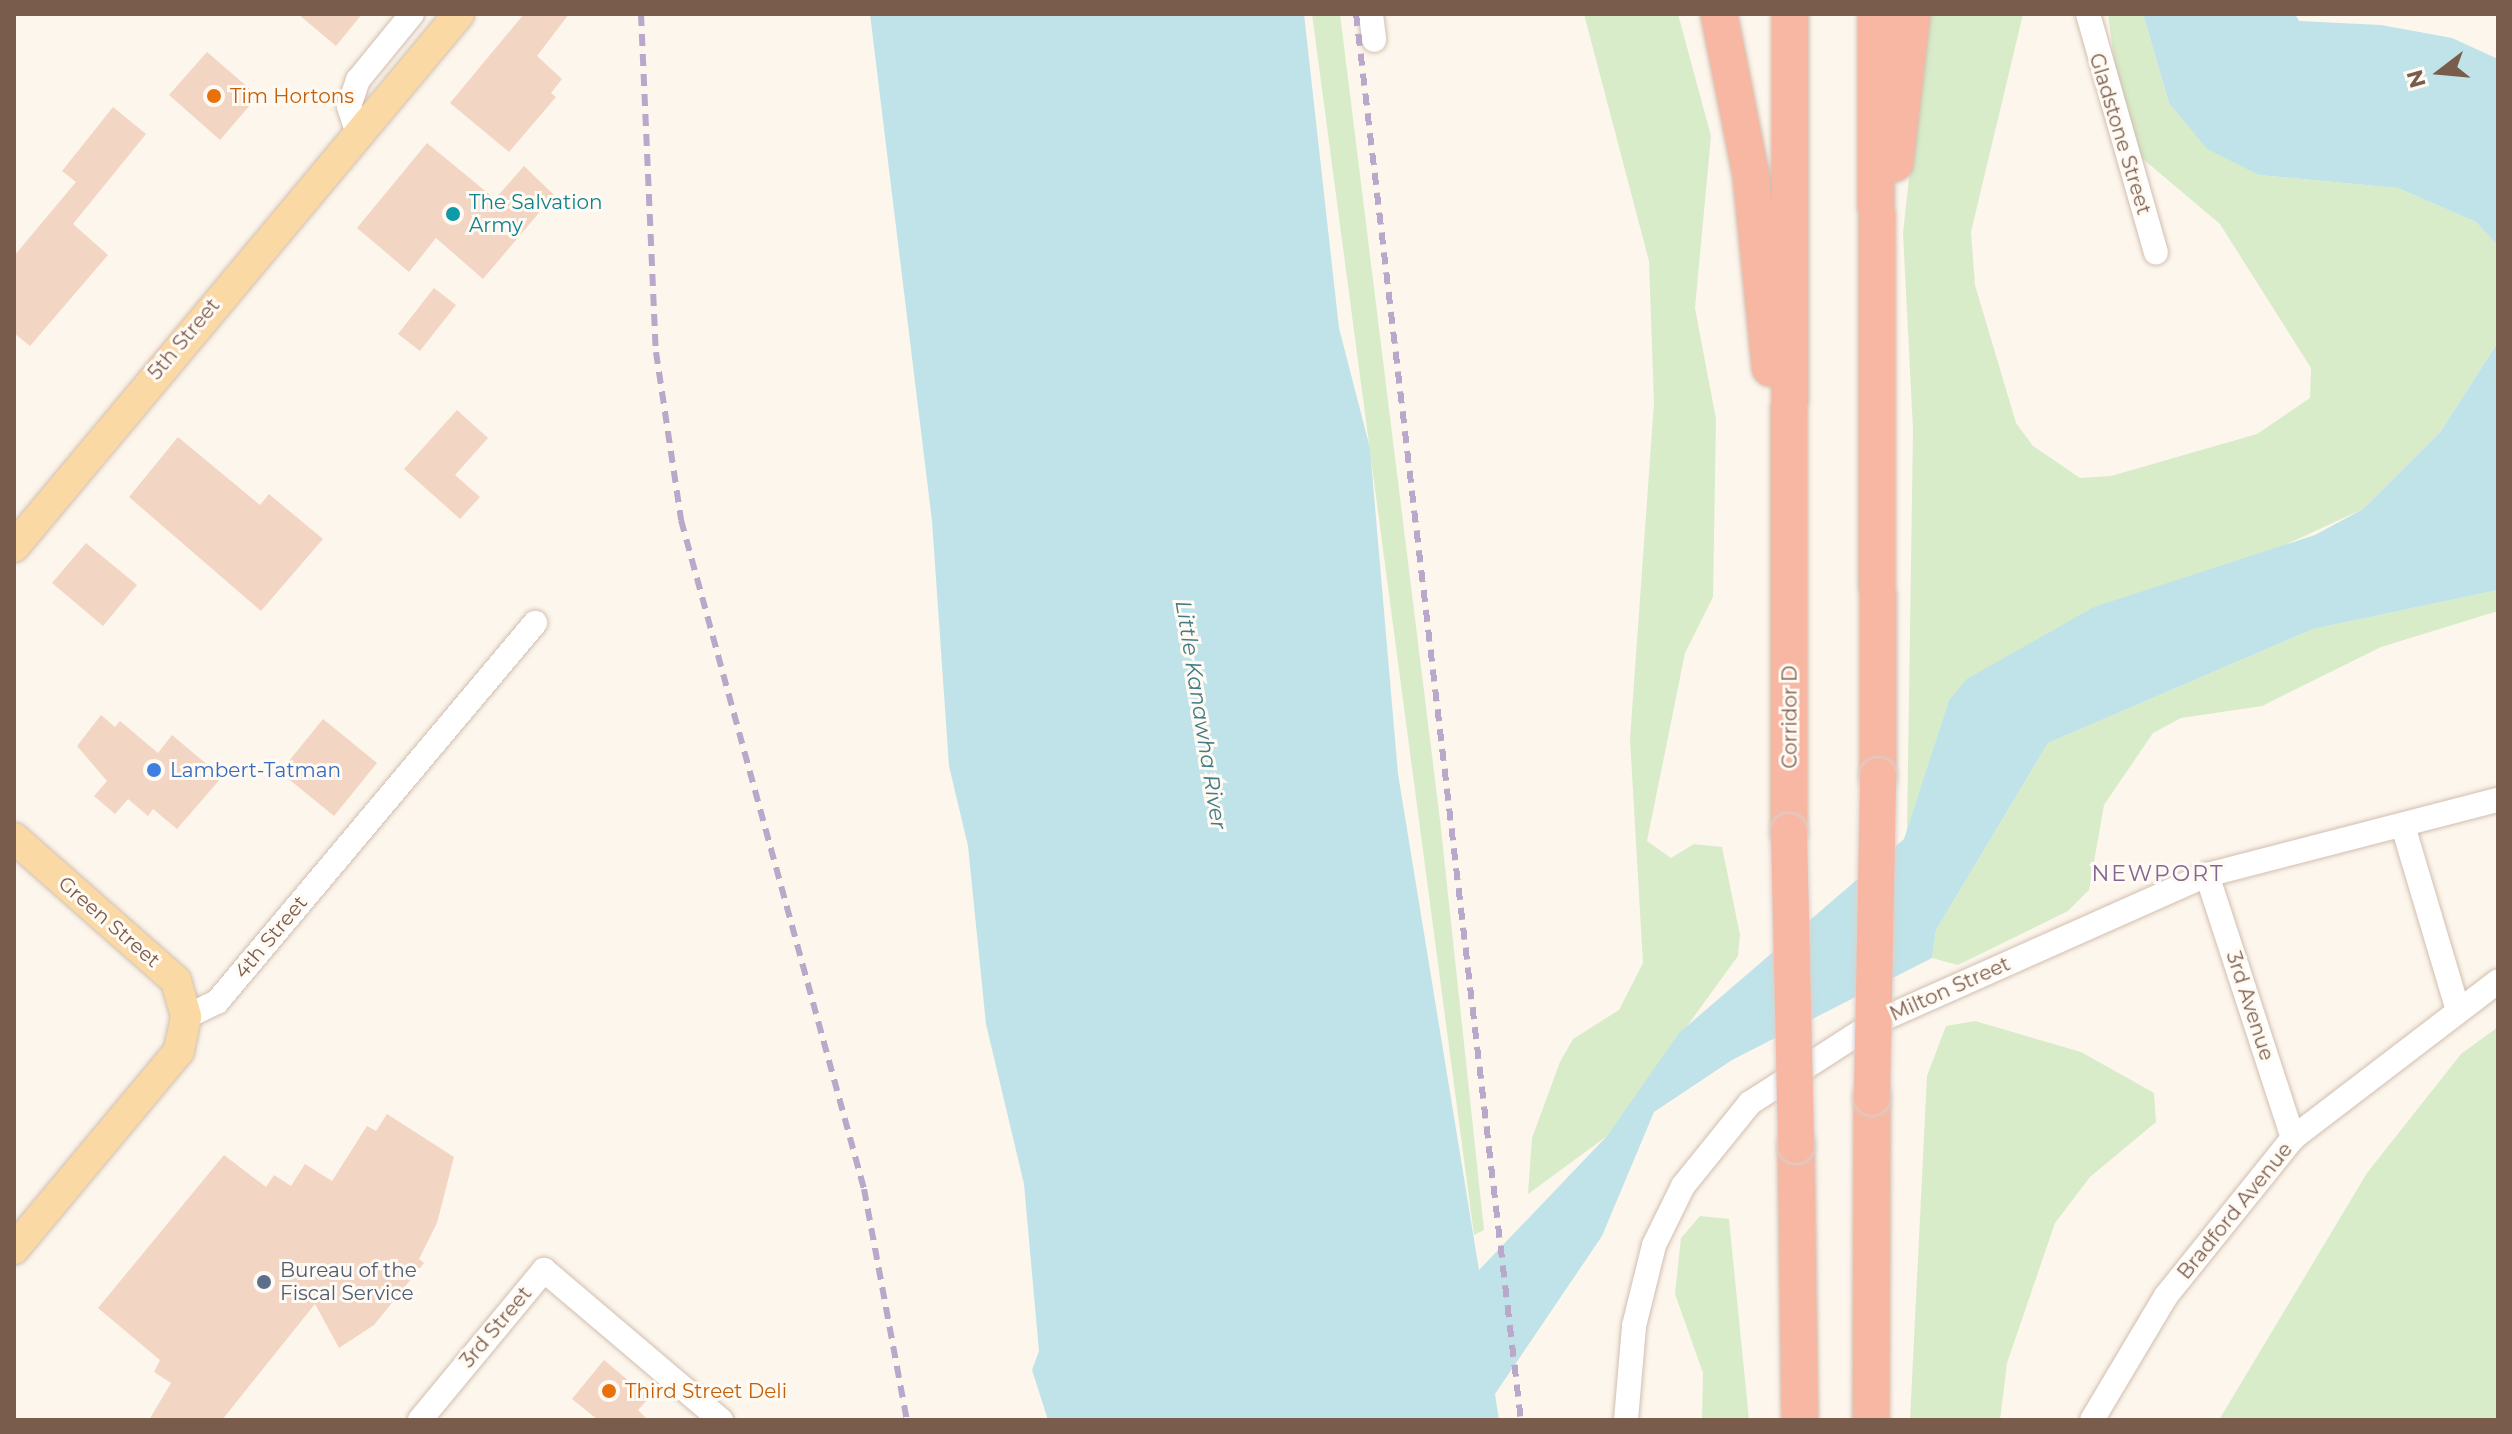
<!DOCTYPE html>
<style>
body{margin:0}
#map{position:relative;width:2512px;height:1434px;overflow:hidden;background:#fdf6ec;font-family:Montserrat,sans-serif}
div>[style]{position:absolute}
[style*='--x']{left:calc(var(--x)*1px);top:calc(var(--y)*1px);width:calc(var(--w)*1px);rotate:calc(var(--a)*1deg)}
.green>*{inset:0;background:#d8ecc9}
.water>*{inset:0;background:#bfe3e8}
.building>*{inset:0;background:#f3d5c3}
.roads{filter:drop-shadow(0 0 2px #d1beb0) drop-shadow(0 0 2px #d1beb0)}
.minor>*{height:24px;margin:-12px;padding:0 12px;transform-origin:12px;border-radius:12px;background:#fff}
.major>*{height:30px;margin:-15px;padding:0 15px;transform-origin:15px;border-radius:15px;background:#fbd9a5}
.highway>*{height:36px;margin:-18px;padding:0 18px;transform-origin:18px;border-radius:18px;background:#f7b7a3}
.rail>*{height:6px;margin-top:-3px;transform-origin:0;background:repeating-linear-gradient(90deg,#b9a8c9 0 12px,transparent 0 20px)}
.bridges{filter:drop-shadow(0 0 2px #dad1cd) drop-shadow(0 0 2px #dad1cd)}
.highway-bridge>*{height:36px;margin:-18px;padding:0 18px;transform-origin:18px;border-radius:18px;background:#f7b7a3}
.dots>*{width:22px;height:22px;translate:-50% -50%;box-sizing:border-box;border:4px solid #fffaf3;border-radius:50%}
span{translate:-50% -50%;white-space:nowrap;text-align:center;line-height:1.15;-webkit-text-stroke:6px #fffaf3;paint-order:stroke}
.food-label{font-size:20px;color:#c56008}
.left{translate:0 -50%;text-align:left}
.street-label{font-size:20px;color:#7a5c4d}
.culture-label{font-size:20px;color:#0d838f}
.shop-label{font-size:20px;color:#366cbe}
.service-label{font-size:20px;color:#4e5e75}
.water-label{font-size:22px;color:#437c86;font-style:italic}
.neighbourhood-label{font-size:22px;color:#846695;letter-spacing:2px}
.frame{position:absolute;inset:0;border:16px solid #7a5c4d;pointer-events:none}
.north{position:absolute;left:2400px;top:32px;width:80px;height:80px;-webkit-text-stroke:6px #fffaf3;paint-order:stroke;rotate:254deg;font-size:22px;font-weight:700;line-height:32px;text-align:center;color:#7a5c4d}
.north::after{content:'';display:block;margin:auto;width:28px;height:36px;background:#7a5c4d;clip-path:polygon(50% 0,100% 100%,50% 72%,0 100%)}
</style>
<div id="map">
<div class="green">
<i style="clip-path:polygon(1312px 14px,1340px 14px,1440px 820px,1484px 1230px,1474px 1235px)"></i>
<i style="clip-path:polygon(1584px 14px,1678px 14px,1711px 136px,1695px 308px,1716px 419px,1713px 597px,1685px 653px,1647px 841px,1671px 858px,1694px 844px,1722px 847px,1740px 935px,1738px 956px,1607px 1136px,1528px 1194px,1532px 1138px,1560px 1062px,1573px 1039px,1619px 1010px,1643px 963px,1630px 739px,1654px 403px,1649px 261px)"></i>
<i style="clip-path:polygon(1927px 14px,2023px 14px,1971px 232px,1975px 285px,2016px 423px,2033px 446px,2080px 478px,2111px 476px,2257px 434px,2310px 398px,2311px 368px,2220px 224px,2137px 154px,2123px 127px,2108px 14px,2143px 14px,2169px 103px,2259px 175px,2398px 188px,2476px 222px,2498px 246px,2498px 342px,2441px 431px,2363px 509px,1949px 700px,1907px 831px,1913px 429px,1903px 233px)"></i>
<i style="clip-path:polygon(2498px 590px,2498px 611px,2381px 647px,2262px 706px,2181px 718px,2153px 733px,2104px 805px,2089px 890px,2068px 911px,1958px 965px,1932px 958px,1936px 930px,2048px 743px,2313px 629px)"></i>
<i style="clip-path:polygon(1975px 1021px,2081px 1052px,2154px 1093px,2156px 1122px,2090px 1177px,2055px 1223px,2007px 1363px,2000px 1420px,1910px 1420px,1927px 1076px,1946px 1026px)"></i>
<i style="clip-path:polygon(2498px 1027px,2498px 1420px,2219px 1420px,2367px 1173px,2461px 1054px)"></i>
<i style="clip-path:polygon(1700px 1216px,1729px 1219px,1749px 1420px,1702px 1420px,1703px 1373px,1675px 1294px,1681px 1238px)"></i>
</div>
<div class="water">
<i style="clip-path:polygon(870px 14px,1304px 14px,1339px 328px,1370px 448px,1398px 774px,1479px 1270px,1607px 1136px,1679px 1033px,1904px 839px,1949px 700px,1967px 679px,2094px 607px,2315px 535px,2363px 509px,2441px 431px,2498px 342px,2498px 590px,2313px 629px,2048px 743px,1936px 930px,1932px 958px,1732px 1060px,1654px 1112px,1602px 1236px,1495px 1394px,1499px 1420px,1048px 1420px,1032px 1370px,1039px 1351px,1024px 1184px,986px 1024px,968px 846px,949px 766px,932px 521px)"></i>
<i style="clip-path:polygon(2143px 14px,2295px 14px,2299px 21px,2381px 25px,2452px 38px,2498px 59px,2498px 246px,2476px 222px,2398px 188px,2259px 175px,2207px 149px,2169px 103px)"></i>
</div>
<div class="building">
<i style="clip-path:polygon(298px 14px,362px 14px,336px 46px)"></i>
<i style="clip-path:polygon(524px 14px,569px 14px,537px 56px,562px 79px,551px 93px,556px 97px,509px 152px,450px 103px)"></i>
<i style="clip-path:polygon(207px 52px,258px 96px,220px 140px,169px 95px)"></i>
<i style="clip-path:polygon(113px 107px,146px 134px,73px 224px,108px 255px,30px 346px,14px 333px,14px 256px,76px 182px,62px 171px)"></i>
<i style="clip-path:polygon(427px 143px,495px 199px,524px 166px,554px 195px,483px 279px,436px 238px,409px 272px,357px 228px)"></i>
<i style="clip-path:polygon(434px 288px,456px 305px,420px 351px,398px 334px)"></i>
<i style="clip-path:polygon(457px 410px,488px 438px,455px 475px,480px 497px,460px 519px,404px 469px)"></i>
<i style="clip-path:polygon(178px 437px,260px 505px,269px 494px,323px 539px,261px 611px,129px 497px)"></i>
<i style="clip-path:polygon(86px 543px,137px 585px,103px 626px,52px 583px)"></i>
<i style="clip-path:polygon(101px 715px,115px 727px,120px 721px,158px 753px,172px 735px,222px 777px,177px 829px,153px 809px,148px 816px,128px 799px,115px 814px,94px 796px,107px 781px,77px 746px)"></i>
<i style="clip-path:polygon(323px 719px,377px 763px,334px 816px,280px 772px)"></i>
<i style="clip-path:polygon(387px 1114px,454px 1157px,437px 1223px,419px 1259px,424px 1263px,374px 1325px,339px 1348px,315px 1304px,222px 1420px,149px 1420px,171px 1383px,154px 1372px,160px 1360px,98px 1308px,224px 1155px,266px 1187px,274px 1175px,291px 1186px,305px 1164px,332px 1181px,367px 1126px,376px 1131px)"></i>
<i style="clip-path:polygon(604px 1360px,649px 1398px,638px 1410px,648px 1420px,598px 1420px,572px 1399px)"></i>
</div>
<div class="roads">
<div class="minor">
<i style="--x:1371;--y:14;--w:26;--a:83"></i>
<i style="--x:2088;--y:14;--w:248;--a:74.1"></i>
<i style="--x:358;--y:134;--w:29;--a:-108"></i>
<i style="--x:349;--y:106;--w:28;--a:-71"></i>
<i style="--x:358;--y:80;--w:85;--a:-50.7"></i>
<i style="--x:2403;--y:826;--w:192;--a:73.4"></i>
<i style="--x:2207;--y:875;--w:277;--a:71.9"></i>
<i style="--x:186;--y:1017;--w:34;--a:-26"></i>
<i style="--x:217;--y:1002;--w:495;--a:-50"></i>
<i style="--x:420;--y:1420;--w:195;--a:-50.4"></i>
<i style="--x:544;--y:1270;--w:232;--a:40.3"></i>
<i style="--x:1626;--y:1420;--w:94;--a:-85.1"></i>
<i style="--x:1634;--y:1326;--w:83;--a:-76.1"></i>
<i style="--x:1654;--y:1245;--w:66;--a:-63.8"></i>
<i style="--x:1683;--y:1186;--w:107;--a:-51.1"></i>
<i style="--x:1750;--y:1103;--w:148;--a:-32.8"></i>
<i style="--x:1874;--y:1023;--w:364;--a:-24"></i>
<i style="--x:2207;--y:875;--w:301;--a:-14.5"></i>
<i style="--x:2092;--y:1420;--w:144;--a:-59.2"></i>
<i style="--x:2166;--y:1296;--w:203;--a:-51.2"></i>
<i style="--x:2293;--y:1138;--w:258;--a:-37.4"></i>
</div>
<div class="major">
<i style="--x:14;--y:547;--w:694;--a:-50.14"></i>
<i style="--x:14;--y:838;--w:216;--a:41.4"></i>
<i style="--x:176;--y:981;--w:37;--a:74"></i>
<i style="--x:186;--y:1017;--w:35;--a:102"></i>
<i style="--x:179;--y:1051;--w:258;--a:129.8"></i>
</div>
<div class="highway">
<i style="--x:1719;--y:14;--w:165;--a:78.8"></i>
<i style="--x:1751;--y:176;--w:193;--a:84.3"></i>
<i style="--x:1876;--y:14;--w:762;--a:89.85"></i>
<i style="--x:1895;--y:163;--w:150;--a:-83.5"></i>
<i style="--x:1789;--y:832;--w:818;--a:-89.93"></i>
<i style="--x:1796;--y:1145;--w:275;--a:89.2"></i>
<i style="--x:1871;--y:1420;--w:323;--a:-89.8"></i>
</div>
</div>
<div class="rail">
<i style="--x:641;--y:14;--w:338;--a:87.5"></i>
<i style="--x:656;--y:352;--w:170;--a:81.5"></i>
<i style="--x:681;--y:520;--w:694;--a:74.7"></i>
<i style="--x:864;--y:1189;--w:235;--a:79.5"></i>
<i style="--x:1356;--y:14;--w:1416;--a:83.31"></i>
</div>
<div class="bridges">
<div class="highway-bridge">
<i style="--x:1789;--y:832;--w:313;--a:88.7"></i>
<i style="--x:1872;--y:1097;--w:321;--a:-88.9"></i>
</div>
</div>
<div class="dots">
<i style="left:214px;top:96px;background:#e8710a"></i>
<i style="left:453px;top:214px;background:#0f9aa8"></i>
<i style="left:154px;top:770px;background:#3f7fe0"></i>
<i style="left:264px;top:1282px;background:#5c6f8a"></i>
<i style="left:609px;top:1391px;background:#e8710a"></i>
</div>
<div class="food-label">
<span class="left" style="left:230px;top:96px">Tim Hortons</span>
<span class="left" style="left:625px;top:1391px">Third Street Deli</span>
</div>
<div class="street-label">
<span style="left:2120px;top:134px;rotate:73deg">Gladstone Street</span>
<span style="left:184px;top:339px;rotate:-50deg">5th Street</span>
<span style="left:1790px;top:717px;rotate:-90deg">Corridor D</span>
<span style="left:109px;top:922px;rotate:41deg">Green Street</span>
<span style="left:271px;top:937px;rotate:-50deg">4th Street</span>
<span style="left:1950px;top:989px;rotate:-24deg">Milton Street</span>
<span style="left:2250px;top:1006px;rotate:72deg">3rd Avenue</span>
<span style="left:2235px;top:1211px;rotate:-51deg">Bradford Avenue</span>
<span style="left:496px;top:1327px;rotate:-50deg">3rd Street</span>
</div>
<div class="culture-label">
<span class="left" style="left:469px;top:214px">The Salvation<br>Army</span>
</div>
<div class="shop-label">
<span class="left" style="left:170px;top:770px">Lambert-Tatman</span>
</div>
<div class="service-label">
<span class="left" style="left:280px;top:1282px">Bureau of the<br>Fiscal Service</span>
</div>
<div class="water-label">
<span style="left:1201px;top:715px;rotate:81deg">Little Kanawha River</span>
</div>
<div class="neighbourhood-label">
<span style="left:2158px;top:874px">NEWPORT</span>
</div>
<div class="frame"></div>
<div class="north">N</div>
</div>
